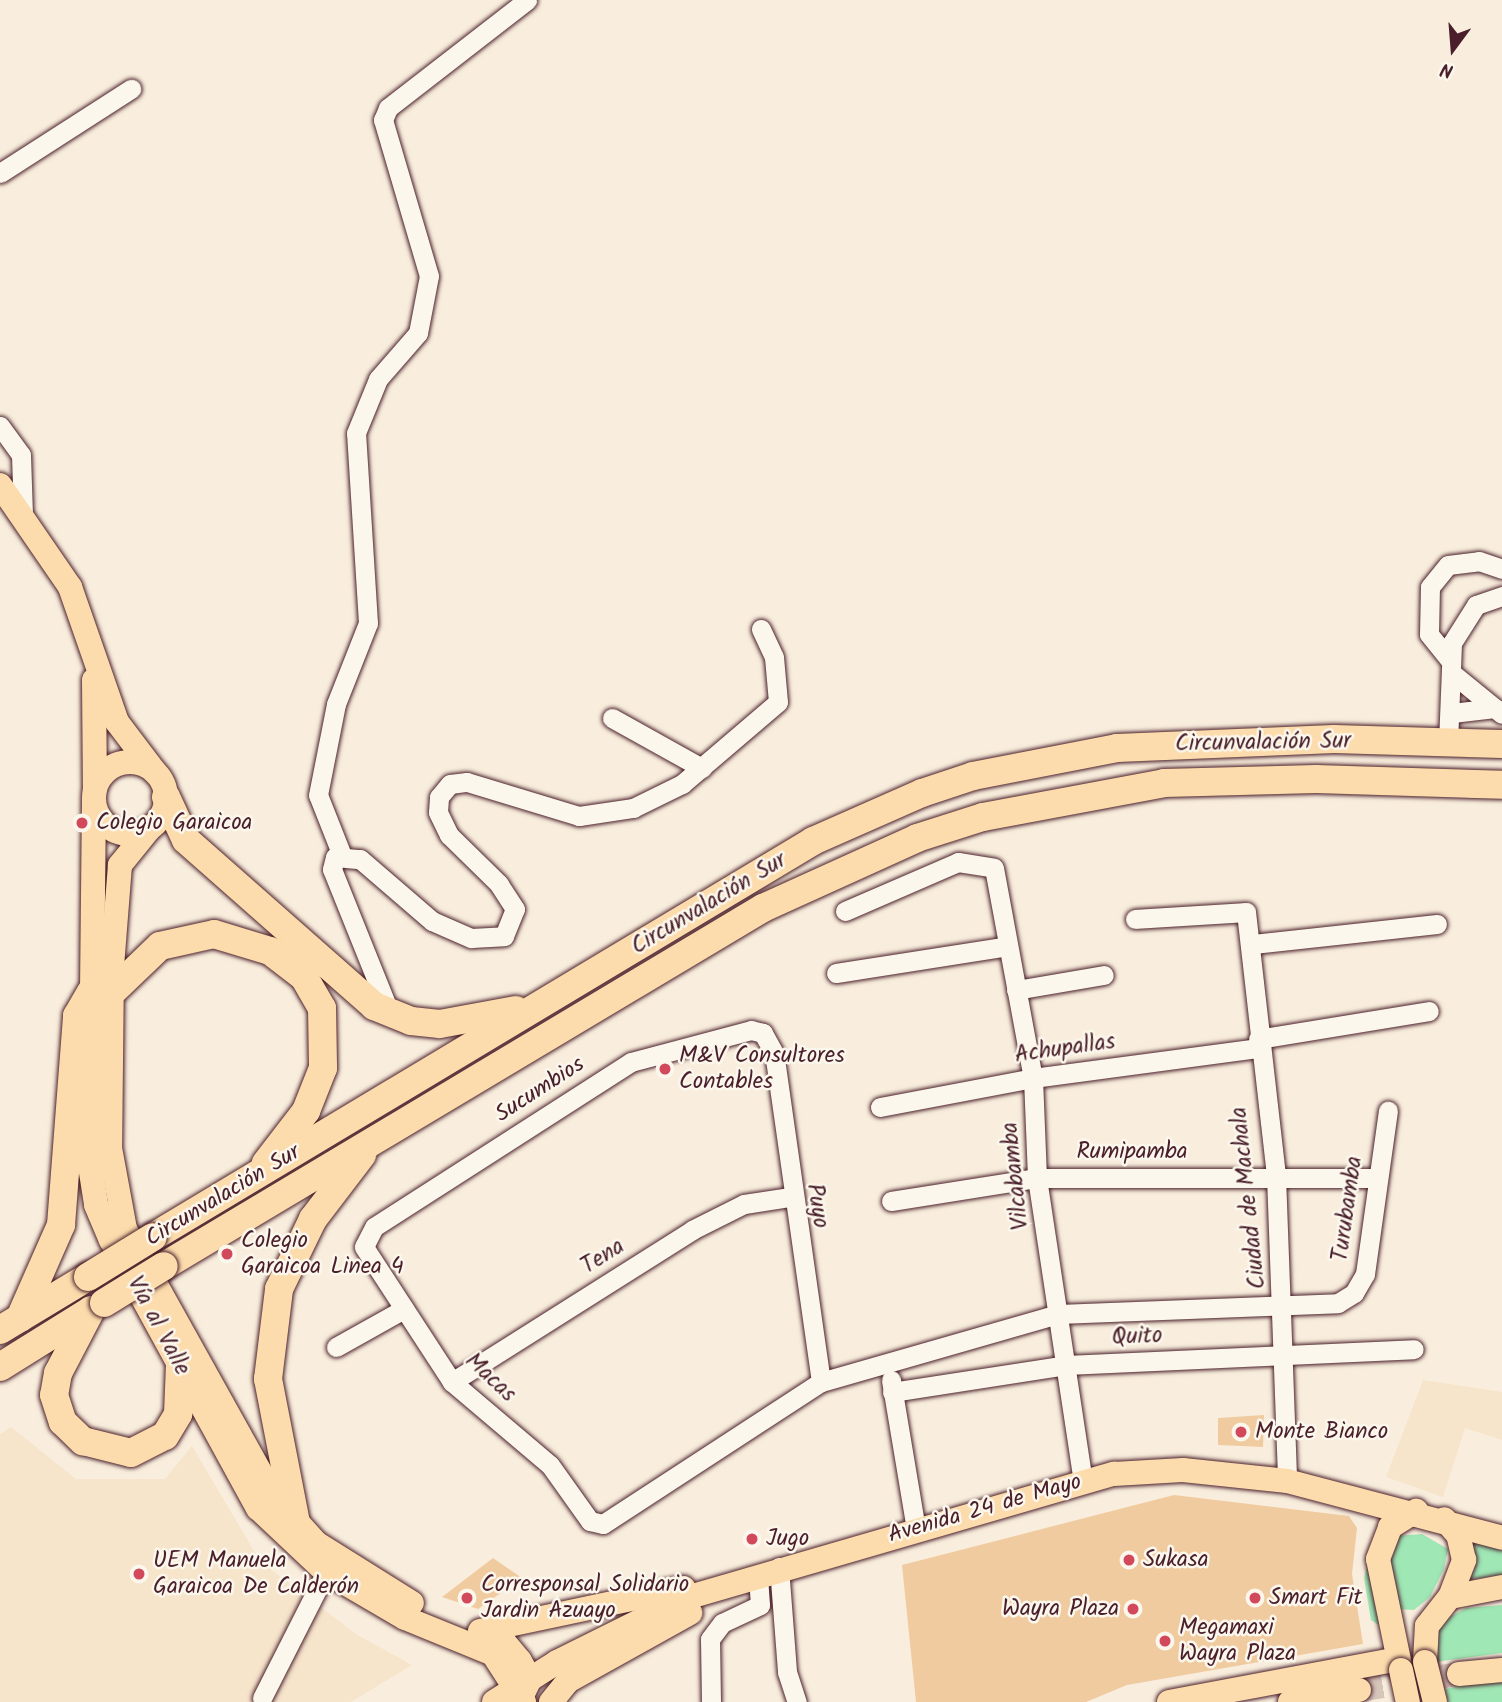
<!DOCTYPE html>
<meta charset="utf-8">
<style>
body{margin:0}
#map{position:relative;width:1502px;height:1702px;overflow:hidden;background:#f9eedd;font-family:Kalam,sans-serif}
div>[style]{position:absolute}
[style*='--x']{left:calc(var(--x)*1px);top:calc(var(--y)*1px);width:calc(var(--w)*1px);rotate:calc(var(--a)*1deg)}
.built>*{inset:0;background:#f6e4cb}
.green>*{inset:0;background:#9fe7b5}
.building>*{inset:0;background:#f0cba0}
.major-tunnel>*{height:24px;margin-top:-12px;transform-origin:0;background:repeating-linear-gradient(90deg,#d6c5b9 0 24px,transparent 0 36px)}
.roads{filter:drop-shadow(0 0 2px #4a1f2b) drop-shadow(0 0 2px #4a1f2b)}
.minor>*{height:19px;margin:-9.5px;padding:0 9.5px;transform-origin:9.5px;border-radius:9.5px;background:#fbf7ec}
.major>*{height:24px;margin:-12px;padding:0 12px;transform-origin:12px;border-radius:12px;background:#fcdcac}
.major>.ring{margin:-12px;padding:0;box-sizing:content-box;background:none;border:24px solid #fcdcac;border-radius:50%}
.highway>*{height:28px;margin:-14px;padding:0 14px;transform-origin:14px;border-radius:14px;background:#fcdcac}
.bridges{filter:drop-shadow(0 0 2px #4a1f2b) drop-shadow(0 0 2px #4a1f2b)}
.major-bridge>*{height:24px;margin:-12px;padding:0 12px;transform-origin:12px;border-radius:12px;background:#fcdcac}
.highway-bridge>*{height:28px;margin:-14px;padding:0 14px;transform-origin:14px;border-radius:14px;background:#fcdcac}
.dots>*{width:19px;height:19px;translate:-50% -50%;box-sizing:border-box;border:4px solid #fbf7ec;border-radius:50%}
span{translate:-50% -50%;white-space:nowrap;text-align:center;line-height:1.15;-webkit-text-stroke:5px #fbf7ec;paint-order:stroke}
.street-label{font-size:23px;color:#4a1f2b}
.poi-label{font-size:23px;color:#4a1f2b}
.left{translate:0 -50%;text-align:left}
.right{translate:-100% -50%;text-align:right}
.north{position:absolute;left:1418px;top:14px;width:70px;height:70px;-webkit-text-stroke:5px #fbf7ec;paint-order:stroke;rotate:196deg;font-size:19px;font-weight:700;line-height:28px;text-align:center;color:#4a1f2b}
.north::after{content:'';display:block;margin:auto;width:24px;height:32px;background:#4a1f2b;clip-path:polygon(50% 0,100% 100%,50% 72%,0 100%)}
</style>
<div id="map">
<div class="built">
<i style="clip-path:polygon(1423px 1380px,1502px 1392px,1502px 1440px,1465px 1428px,1443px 1497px,1386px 1477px)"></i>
<i style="clip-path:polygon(11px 1427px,76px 1479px,165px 1479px,192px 1446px,260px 1561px,356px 1634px,412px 1665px,351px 1702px,0 1702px,0 1434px)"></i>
</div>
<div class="green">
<i style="clip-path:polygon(1377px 1528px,1383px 1628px,1371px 1620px,1364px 1578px)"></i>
<i style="clip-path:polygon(1422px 1534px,1448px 1549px,1444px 1569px,1430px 1597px,1414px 1610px,1397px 1609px,1389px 1550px,1396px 1536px)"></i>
<i style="clip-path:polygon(1467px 1540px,1502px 1550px,1502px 1575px,1465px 1580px)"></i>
<i style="clip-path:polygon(1502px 1605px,1502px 1653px,1435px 1662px,1433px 1642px,1441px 1622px,1466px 1608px)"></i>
<i style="clip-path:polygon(1502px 1678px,1502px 1702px,1448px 1702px,1444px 1689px)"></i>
</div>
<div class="building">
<i style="clip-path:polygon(1264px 1415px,1263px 1447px,1218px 1445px,1218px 1418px)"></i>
<i style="clip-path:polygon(1174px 1495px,1349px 1516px,1357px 1528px,1352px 1574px,1363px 1644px,1127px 1685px,1086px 1702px,916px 1702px,902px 1565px)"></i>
<i style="clip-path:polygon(493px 1558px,522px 1578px,478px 1609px,442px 1597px)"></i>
</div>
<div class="major-tunnel">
<i style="--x:1359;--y:1690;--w:101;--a:-9.1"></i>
</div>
<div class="roads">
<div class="minor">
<i style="--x:0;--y:173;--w:156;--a:-32.7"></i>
<i style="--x:0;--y:426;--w:36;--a:54"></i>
<i style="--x:21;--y:455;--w:59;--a:88.1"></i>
<i style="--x:1449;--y:659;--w:32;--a:-129"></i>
<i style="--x:1429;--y:634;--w:47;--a:-88.8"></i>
<i style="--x:1430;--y:587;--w:28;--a:-51"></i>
<i style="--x:1448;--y:565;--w:31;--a:-7"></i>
<i style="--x:1479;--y:561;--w:24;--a:19"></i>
<i style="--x:1453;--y:674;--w:63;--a:39.2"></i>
<i style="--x:1452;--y:713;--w:43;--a:-6.6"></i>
<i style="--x:612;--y:718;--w:103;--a:29.1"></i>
<i style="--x:1448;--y:743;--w:100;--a:-87.7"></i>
<i style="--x:1452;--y:643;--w:45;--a:-57.7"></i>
<i style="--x:1476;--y:605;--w:28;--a:-19"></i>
<i style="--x:341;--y:853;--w:62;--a:-111.6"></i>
<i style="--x:318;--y:795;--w:93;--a:-78.8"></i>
<i style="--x:336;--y:704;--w:87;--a:-68.4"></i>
<i style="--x:368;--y:623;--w:190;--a:-93.6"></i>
<i style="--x:356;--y:433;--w:58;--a:-67.8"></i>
<i style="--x:378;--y:379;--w:61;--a:-49"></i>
<i style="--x:418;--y:333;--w:58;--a:-79.1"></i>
<i style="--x:429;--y:276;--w:163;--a:-106.4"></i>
<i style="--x:383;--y:120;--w:13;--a:-67"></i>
<i style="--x:388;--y:108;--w:176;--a:-37.8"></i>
<i style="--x:845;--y:911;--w:123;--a:-23.4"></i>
<i style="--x:958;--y:862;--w:36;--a:9"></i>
<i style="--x:994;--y:868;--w:214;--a:79.5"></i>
<i style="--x:1033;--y:1078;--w:100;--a:87.7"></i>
<i style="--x:1037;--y:1178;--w:306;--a:81.4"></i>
<i style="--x:1135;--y:919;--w:111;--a:-3.6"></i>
<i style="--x:1246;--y:912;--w:266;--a:83.5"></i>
<i style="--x:1276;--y:1176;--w:305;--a:87.9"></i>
<i style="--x:1253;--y:944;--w:185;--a:-6.2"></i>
<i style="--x:836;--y:973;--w:174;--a:-8.9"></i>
<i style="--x:1016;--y:990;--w:89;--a:-9.7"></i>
<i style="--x:391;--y:1016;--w:158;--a:-111.9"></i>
<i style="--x:332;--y:869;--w:12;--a:-76"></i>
<i style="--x:335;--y:857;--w:25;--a:5"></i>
<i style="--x:360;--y:859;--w:95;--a:40.7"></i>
<i style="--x:432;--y:921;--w:43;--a:23.6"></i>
<i style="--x:471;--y:938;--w:33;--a:-3"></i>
<i style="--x:504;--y:936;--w:29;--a:-68"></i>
<i style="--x:515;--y:909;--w:30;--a:-123"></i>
<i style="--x:499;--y:884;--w:70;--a:-135.6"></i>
<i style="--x:449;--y:835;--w:25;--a:-116"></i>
<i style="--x:438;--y:812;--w:15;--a:-86"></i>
<i style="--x:439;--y:797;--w:17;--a:-50"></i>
<i style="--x:450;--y:784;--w:17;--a:-7"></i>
<i style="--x:467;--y:782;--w:117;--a:16.9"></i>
<i style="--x:579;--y:816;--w:55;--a:-8.4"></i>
<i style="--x:633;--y:808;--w:55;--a:-26.1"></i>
<i style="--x:682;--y:784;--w:126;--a:-40.5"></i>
<i style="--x:778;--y:702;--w:45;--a:-95.1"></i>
<i style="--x:774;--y:657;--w:31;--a:-115"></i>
<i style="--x:1258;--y:1039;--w:173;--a:-9.3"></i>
<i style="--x:880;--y:1107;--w:156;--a:-10.7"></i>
<i style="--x:1033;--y:1078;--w:228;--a:-7.6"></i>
<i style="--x:891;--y:1201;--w:148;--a:-9"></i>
<i style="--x:1037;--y:1178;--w:339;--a:0"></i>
<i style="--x:336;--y:1347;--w:78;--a:-29.2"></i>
<i style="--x:891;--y:1380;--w:152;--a:80.5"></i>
<i style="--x:452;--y:1382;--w:284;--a:-32.3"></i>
<i style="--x:692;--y:1230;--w:58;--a:-26.6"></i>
<i style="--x:744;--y:1204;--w:47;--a:-8.7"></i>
<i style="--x:821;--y:1382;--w:332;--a:-98.1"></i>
<i style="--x:774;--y:1053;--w:23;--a:-119"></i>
<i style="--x:763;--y:1033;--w:12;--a:-166"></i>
<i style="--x:751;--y:1030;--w:124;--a:165.1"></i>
<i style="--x:631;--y:1062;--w:305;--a:147.3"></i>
<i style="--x:374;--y:1227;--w:22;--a:117"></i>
<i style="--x:364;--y:1247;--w:161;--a:56.9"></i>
<i style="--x:452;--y:1382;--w:128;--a:40.3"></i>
<i style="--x:550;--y:1465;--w:69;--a:54.5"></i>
<i style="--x:590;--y:1521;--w:13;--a:13"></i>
<i style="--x:603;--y:1524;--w:260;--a:-33.1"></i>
<i style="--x:821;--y:1382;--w:247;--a:-16"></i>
<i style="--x:1058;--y:1314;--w:280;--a:-2.2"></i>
<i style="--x:1338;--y:1303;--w:19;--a:-32"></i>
<i style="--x:1354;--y:1293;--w:22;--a:-60"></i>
<i style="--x:1365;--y:1274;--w:165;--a:-82"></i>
<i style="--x:892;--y:1392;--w:176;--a:-8.8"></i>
<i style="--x:1066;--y:1365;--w:348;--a:-2.6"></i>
<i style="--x:779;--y:1567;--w:105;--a:85.6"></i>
<i style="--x:787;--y:1672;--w:32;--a:72"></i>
<i style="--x:262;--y:1698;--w:141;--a:-63.1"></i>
<i style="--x:711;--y:1702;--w:63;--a:-90.9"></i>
<i style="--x:710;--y:1639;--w:20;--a:-53"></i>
<i style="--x:722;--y:1623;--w:42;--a:-25.3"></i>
<i style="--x:760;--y:1605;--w:28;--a:-94"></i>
</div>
<div class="major">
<i style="--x:0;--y:485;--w:124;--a:55.5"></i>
<i style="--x:70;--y:587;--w:143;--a:70.8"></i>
<i style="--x:117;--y:722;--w:63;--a:52.8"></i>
<i style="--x:94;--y:680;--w:109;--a:89.5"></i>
<i class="ring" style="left:94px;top:762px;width:48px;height:48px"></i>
<i style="--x:94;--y:800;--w:366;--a:90.6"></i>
<i style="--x:90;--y:1166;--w:39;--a:81"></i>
<i style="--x:96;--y:1205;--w:38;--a:67"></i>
<i style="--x:111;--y:1240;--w:306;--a:61.3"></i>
<i style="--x:258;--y:1508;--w:93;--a:43.3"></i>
<i style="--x:326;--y:1572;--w:91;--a:30.2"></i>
<i style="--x:405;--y:1618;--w:95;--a:22.2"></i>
<i style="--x:493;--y:1654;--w:57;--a:57.1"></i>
<i style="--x:150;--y:828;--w:48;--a:129"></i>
<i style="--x:120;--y:865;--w:101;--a:94.5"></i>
<i style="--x:112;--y:966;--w:182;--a:90.6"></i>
<i style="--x:110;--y:1148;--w:82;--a:79.5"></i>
<i style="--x:125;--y:1229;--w:304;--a:60.9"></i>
<i style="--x:273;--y:1495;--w:64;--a:48.1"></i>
<i style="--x:316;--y:1543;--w:113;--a:32"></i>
<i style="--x:1450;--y:1597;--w:53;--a:-10.9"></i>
<i style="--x:480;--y:1631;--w:208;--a:-11.9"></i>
<i style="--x:481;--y:1632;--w:26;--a:25"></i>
<i style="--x:505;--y:1643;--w:23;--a:50"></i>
<i style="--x:520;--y:1661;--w:21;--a:61"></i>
<i style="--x:530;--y:1679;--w:25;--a:116"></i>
<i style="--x:1425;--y:1662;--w:36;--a:-87"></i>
<i style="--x:1427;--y:1626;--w:37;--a:-52"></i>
<i style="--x:1450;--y:1597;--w:40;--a:-69"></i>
<i style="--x:1464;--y:1560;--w:26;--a:-103"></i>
<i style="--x:1458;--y:1535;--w:21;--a:-131"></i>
<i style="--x:1401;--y:1670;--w:113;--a:-101.7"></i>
<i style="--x:1378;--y:1559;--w:34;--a:-69"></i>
<i style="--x:1390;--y:1527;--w:31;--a:-32"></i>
<i style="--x:1459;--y:1674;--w:43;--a:-5.3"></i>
<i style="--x:494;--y:1702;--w:75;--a:-32.4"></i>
<i style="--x:557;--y:1662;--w:144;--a:-26.4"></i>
<i style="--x:686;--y:1598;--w:446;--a:-16.2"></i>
<i style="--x:1114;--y:1474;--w:69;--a:-3.3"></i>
<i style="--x:1183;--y:1470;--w:105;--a:6"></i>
<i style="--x:1287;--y:1481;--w:222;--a:14.8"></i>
<i style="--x:551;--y:1702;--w:27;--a:-51"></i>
<i style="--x:568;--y:1681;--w:140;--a:-29.1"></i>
<i style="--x:1169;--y:1702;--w:233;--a:-10.6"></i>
<i style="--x:1290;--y:1702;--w:70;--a:-9.9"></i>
</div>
<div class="highway">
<i style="--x:166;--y:797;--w:47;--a:65.1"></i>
<i style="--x:186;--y:840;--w:251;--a:41.4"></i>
<i style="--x:374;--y:1006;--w:40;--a:22"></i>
<i style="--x:411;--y:1021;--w:29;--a:6"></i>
<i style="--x:440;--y:1024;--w:77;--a:-10.4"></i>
<i style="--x:111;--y:993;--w:68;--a:-43.8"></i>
<i style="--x:160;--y:946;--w:55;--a:-12.5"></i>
<i style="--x:214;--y:934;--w:59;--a:16.9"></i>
<i style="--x:270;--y:951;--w:43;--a:37.4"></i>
<i style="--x:304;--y:977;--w:36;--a:60"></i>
<i style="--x:322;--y:1008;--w:60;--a:89"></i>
<i style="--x:323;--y:1068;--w:46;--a:111.6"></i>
<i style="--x:306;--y:1111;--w:66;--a:127.6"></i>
<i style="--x:153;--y:1237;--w:770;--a:-30.96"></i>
<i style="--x:813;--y:841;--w:119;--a:-23.8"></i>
<i style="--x:922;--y:793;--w:54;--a:-18.4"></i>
<i style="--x:973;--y:776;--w:147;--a:-11"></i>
<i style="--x:1117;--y:748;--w:217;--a:-2.4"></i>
<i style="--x:1334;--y:739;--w:168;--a:1.7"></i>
<i style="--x:164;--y:1266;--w:698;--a:-30.87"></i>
<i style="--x:763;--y:908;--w:169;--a:-24.4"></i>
<i style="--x:917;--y:838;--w:69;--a:-17.7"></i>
<i style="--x:983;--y:817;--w:184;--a:-10.6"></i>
<i style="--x:1164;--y:783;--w:152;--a:-1.5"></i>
<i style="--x:1316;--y:779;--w:186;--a:1.8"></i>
<i style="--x:91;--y:1310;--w:71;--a:117.6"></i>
<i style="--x:58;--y:1373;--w:22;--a:100"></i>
<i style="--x:54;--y:1395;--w:28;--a:72"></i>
<i style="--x:63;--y:1422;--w:28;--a:44"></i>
<i style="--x:83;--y:1441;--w:49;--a:14"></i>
<i style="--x:131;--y:1453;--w:38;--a:-27"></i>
<i style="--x:165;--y:1436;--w:26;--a:-59"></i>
<i style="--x:178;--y:1414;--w:49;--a:-87.7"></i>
<i style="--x:20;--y:1318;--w:102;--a:-66.2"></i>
<i style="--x:61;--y:1225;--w:210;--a:-85.6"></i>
<i style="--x:77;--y:1016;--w:28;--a:-60"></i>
<i style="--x:0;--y:1330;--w:103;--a:-31.1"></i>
<i style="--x:0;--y:1367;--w:106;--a:-31.9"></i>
<i style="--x:296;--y:1523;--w:147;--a:-101"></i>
<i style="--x:268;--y:1379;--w:91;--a:-83"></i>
<i style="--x:279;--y:1289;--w:78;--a:-64.1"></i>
<i style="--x:313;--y:1219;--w:81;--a:-52.6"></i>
</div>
</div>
<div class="bridges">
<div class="major-bridge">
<i style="--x:1425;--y:1662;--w:41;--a:76"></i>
<i style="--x:1401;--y:1670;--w:33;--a:78"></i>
</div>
<div class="highway-bridge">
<i style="--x:88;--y:1277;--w:76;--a:-31.6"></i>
<i style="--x:104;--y:1303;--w:70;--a:-31.7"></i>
</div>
</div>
<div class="dots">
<i style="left:82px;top:823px;background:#d1495b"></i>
<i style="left:665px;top:1069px;background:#d1495b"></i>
<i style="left:227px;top:1254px;background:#d1495b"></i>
<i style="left:1241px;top:1432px;background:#d1495b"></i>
<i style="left:752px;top:1539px;background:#d1495b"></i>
<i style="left:1129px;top:1560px;background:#d1495b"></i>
<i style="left:139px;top:1574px;background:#d1495b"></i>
<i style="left:467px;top:1598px;background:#d1495b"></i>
<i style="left:1255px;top:1598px;background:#d1495b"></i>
<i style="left:1133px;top:1609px;background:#d1495b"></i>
<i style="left:1165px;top:1641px;background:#d1495b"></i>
</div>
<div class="street-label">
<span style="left:1263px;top:743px;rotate:-1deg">Circunvalación Sur</span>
<span style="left:709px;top:904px;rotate:-31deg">Circunvalación Sur</span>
<span style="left:1065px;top:1049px;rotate:-8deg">Achupallas</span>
<span style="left:540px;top:1090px;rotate:-33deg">Sucumbios</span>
<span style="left:1132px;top:1152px">Rumipamba</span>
<span style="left:1016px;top:1176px;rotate:-96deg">Vilcabamba</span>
<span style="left:223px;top:1196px;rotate:-31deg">Circunvalación Sur</span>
<span style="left:1249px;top:1198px;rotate:-96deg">Ciudad de Machala</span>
<span style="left:817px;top:1206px;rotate:81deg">Puyo</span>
<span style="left:1348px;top:1209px;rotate:-82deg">Turubamba</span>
<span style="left:603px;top:1257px;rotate:-32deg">Tena</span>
<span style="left:158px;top:1326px;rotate:62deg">Vía al Valle</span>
<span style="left:1137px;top:1337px;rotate:-2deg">Quito</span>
<span style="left:490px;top:1378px;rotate:43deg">Macas</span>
<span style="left:985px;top:1509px;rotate:-16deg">Avenida 24 de Mayo</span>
</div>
<div class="poi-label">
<span class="left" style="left:96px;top:823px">Colegio Garaicoa</span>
<span class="left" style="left:679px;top:1069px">M&amp;V Consultores<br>Contables</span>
<span class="left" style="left:241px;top:1254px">Colegio<br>Garaicoa Linea 4</span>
<span class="left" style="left:1255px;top:1432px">Monte Bianco</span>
<span class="left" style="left:766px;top:1539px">Jugo</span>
<span class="left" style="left:1143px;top:1560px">Sukasa</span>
<span class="left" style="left:153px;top:1574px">UEM Manuela<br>Garaicoa De Calderón</span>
<span class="left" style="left:481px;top:1598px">Corresponsal Solidario<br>Jardin Azuayo</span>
<span class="left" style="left:1269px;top:1598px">Smart Fit</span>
<span class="right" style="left:1119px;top:1609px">Wayra Plaza</span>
<span class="left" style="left:1179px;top:1641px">Megamaxi<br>Wayra Plaza</span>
</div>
<div class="north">N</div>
</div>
